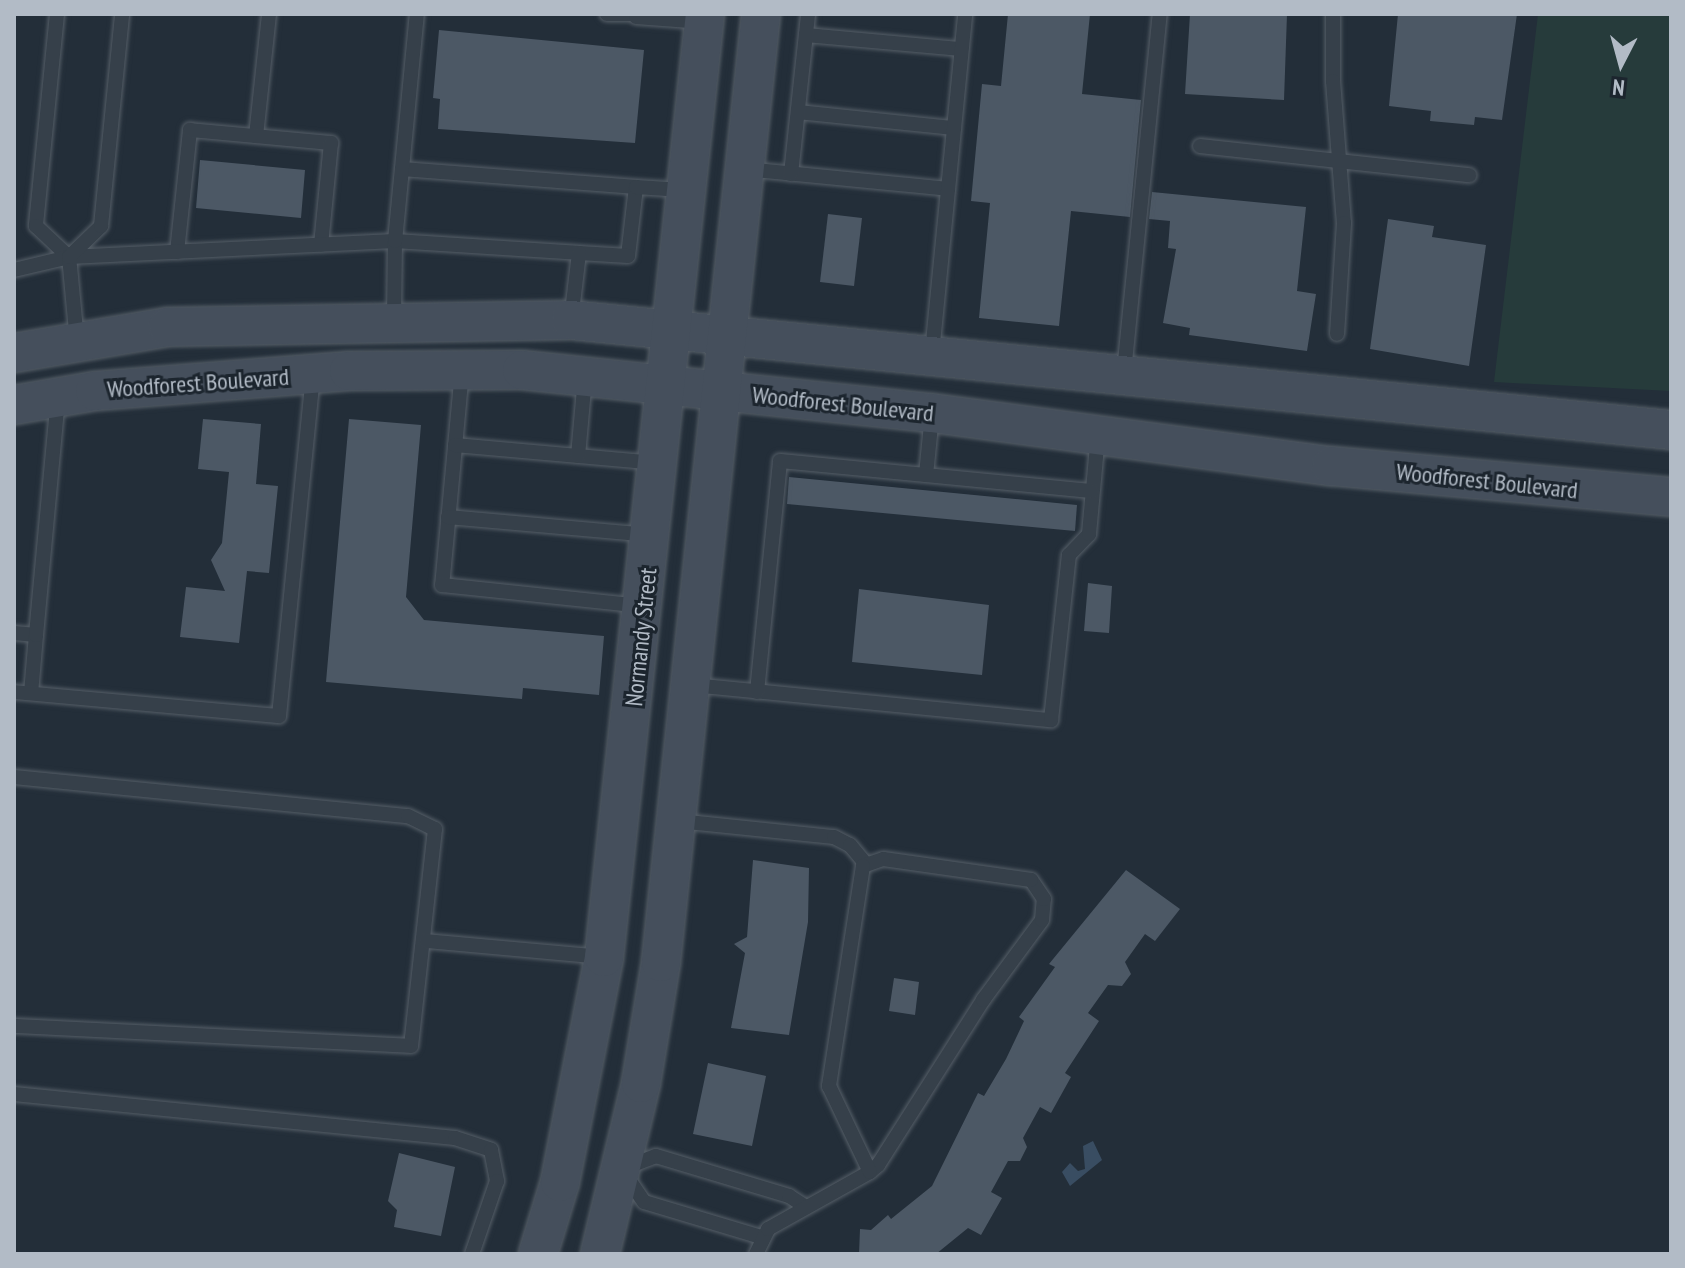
<!DOCTYPE html>
<style>
body{margin:0}
#map{position:relative;width:1685px;height:1268px;overflow:hidden;background:#232e39;font-family:"PT Sans Narrow",sans-serif}
div>[style]{position:absolute}
[style*='--x']{left:calc(var(--x)*1px);top:calc(var(--y)*1px);width:calc(var(--w)*1px);rotate:calc(var(--a)*1deg)}
.green>*{inset:0;background:#263b3b}
.water>*{inset:0;background:#394d62}
.building>*{inset:0;background:#4c5865}
.roads{filter:drop-shadow(0 0 2px #555e67) drop-shadow(0 0 2px #555e67)}
.service>*{height:14px;margin:-7px;padding:0 7px;transform-origin:7px;border-radius:7px;background:#36404a}
.secondary>*{height:38px;margin:-19px;padding:0 19px;transform-origin:19px;border-radius:19px;background:#454f5c}
span{translate:-50% -50%;white-space:nowrap;text-align:center;line-height:1.15;-webkit-text-stroke:6px #1c252e;paint-order:stroke}
.street-label{font-size:24px;color:#b2bbc6}
.frame{position:absolute;inset:0;border:16px solid #b2bbc6;pointer-events:none}
.north{position:absolute;left:1581px;top:24px;width:80px;height:80px;-webkit-text-stroke:6px #1c252e;paint-order:stroke;rotate:186deg;font-size:22px;font-weight:700;line-height:32px;text-align:center;color:#b2bbc6}
.north::after{content:'';display:block;margin:auto;width:28px;height:36px;background:#b2bbc6;clip-path:polygon(50% 0,100% 100%,50% 72%,0 100%)}
</style>
<div id="map">
<div class="green">
<i style="clip-path:polygon(1538px 14px,1671px 14px,1671px 391px,1494px 382px)"></i>
</div>
<div class="water">
<i style="clip-path:polygon(1093px 1141px,1102px 1160px,1070px 1186px,1062px 1172px,1070px 1163px,1078px 1171px,1085px 1169px,1083px 1146px)"></i>
</div>
<div class="building">
<i style="clip-path:polygon(1008px 14px,1090px 14px,1082px 94px,1141px 100px,1130px 217px,1071px 211px,1059px 326px,979px 318px,990px 203px,971px 201px,982px 84px,1001px 86px)"></i>
<i style="clip-path:polygon(1190px 14px,1287px 14px,1284px 100px,1185px 94px)"></i>
<i style="clip-path:polygon(1398px 14px,1517px 14px,1502px 120px,1475px 117px,1474px 125px,1430px 121px,1431px 111px,1389px 106px)"></i>
<i style="clip-path:polygon(439px 30px,644px 50px,635px 143px,438px 129px,440px 99px,433px 98px)"></i>
<i style="clip-path:polygon(200px 160px,305px 170px,301px 218px,196px 208px)"></i>
<i style="clip-path:polygon(1152px 192px,1306px 207px,1297px 291px,1316px 294px,1307px 351px,1189px 335px,1190px 328px,1163px 323px,1176px 249px,1168px 248px,1170px 221px,1149px 219px)"></i>
<i style="clip-path:polygon(828px 214px,862px 218px,854px 286px,820px 282px)"></i>
<i style="clip-path:polygon(1388px 219px,1434px 226px,1432px 237px,1486px 245px,1469px 366px,1370px 349px)"></i>
<i style="clip-path:polygon(203px 419px,261px 424px,256px 484px,278px 486px,269px 573px,247px 571px,239px 643px,180px 637px,186px 587px,225px 591px,211px 560px,222px 543px,229px 472px,198px 469px)"></i>
<i style="clip-path:polygon(349px 419px,421px 425px,406px 597px,424px 620px,604px 636px,599px 695px,523px 688px,522px 699px,326px 682px)"></i>
<i style="clip-path:polygon(789px 477px,1077px 505px,1075px 531px,787px 504px)"></i>
<i style="clip-path:polygon(1088px 583px,1112px 586px,1109px 633px,1084px 631px)"></i>
<i style="clip-path:polygon(859px 589px,989px 605px,982px 675px,852px 662px)"></i>
<i style="clip-path:polygon(753px 860px,809px 868px,808px 922px,789px 1035px,731px 1028px,745px 953px,734px 944px,747px 937px)"></i>
<i style="clip-path:polygon(1126px 870px,1180px 909px,1155px 941px,1145px 934px,1125px 962px,1131px 974px,1122px 986px,1108px 985px,1088px 1013px,1099px 1021px,1065px 1073px,1071px 1077px,1051px 1113px,1040px 1107px,1023px 1138px,1027px 1147px,1020px 1161px,1008px 1161px,991px 1192px,1002px 1198px,981px 1235px,968px 1228px,936px 1254px,859px 1254px,860px 1229px,871px 1230px,888px 1215px,891px 1219px,932px 1186px,978px 1093px,984px 1096px,1006px 1059px,1024px 1021px,1019px 1017px,1055px 967px,1049px 964px)"></i>
<i style="clip-path:polygon(894px 978px,919px 982px,915px 1015px,889px 1011px)"></i>
<i style="clip-path:polygon(708px 1063px,766px 1076px,752px 1146px,693px 1134px)"></i>
<i style="clip-path:polygon(399px 1153px,455px 1167px,441px 1236px,394px 1227px,397px 1210px,388px 1201px)"></i>
</div>
<div class="roads">
<div class="service">
<i style="--x:57;--y:14;--w:213;--a:95.7"></i>
<i style="--x:36;--y:226;--w:45;--a:43.2"></i>
<i style="--x:607;--y:14;--w:30;--a:0"></i>
<i style="--x:1333;--y:14;--w:67;--a:90"></i>
<i style="--x:1333;--y:81;--w:142;--a:85.6"></i>
<i style="--x:1344;--y:223;--w:111;--a:93.6"></i>
<i style="--x:636;--y:17;--w:68;--a:4.2"></i>
<i style="--x:806;--y:35;--w:156;--a:5.2"></i>
<i style="--x:798;--y:112;--w:157;--a:5.9"></i>
<i style="--x:256;--y:136;--w:123;--a:-83.9"></i>
<i style="--x:1200;--y:146;--w:271;--a:6.2"></i>
<i style="--x:402;--y:169;--w:235;--a:4.4"></i>
<i style="--x:636;--y:187;--w:69;--a:96.6"></i>
<i style="--x:628;--y:256;--w:49;--a:-176.5"></i>
<i style="--x:745;--y:169;--w:204;--a:5.6"></i>
<i style="--x:791;--y:174;--w:161;--a:-83.9"></i>
<i style="--x:636;--y:187;--w:47;--a:3.7"></i>
<i style="--x:177;--y:252;--w:123;--a:-83.9"></i>
<i style="--x:190;--y:130;--w:142;--a:5.3"></i>
<i style="--x:331;--y:143;--w:102;--a:95.6"></i>
<i style="--x:14;--y:270;--w:57;--a:-13.3"></i>
<i style="--x:69;--y:257;--w:326;--a:-2.8"></i>
<i style="--x:395;--y:241;--w:184;--a:3.7"></i>
<i style="--x:579;--y:253;--w:67;--a:96.8"></i>
<i style="--x:394;--y:320;--w:79;--a:-89.3"></i>
<i style="--x:395;--y:241;--w:228;--a:-84.5"></i>
<i style="--x:77;--y:341;--w:84;--a:-95.4"></i>
<i style="--x:69;--y:257;--w:45;--a:-44.1"></i>
<i style="--x:101;--y:226;--w:213;--a:-84.3"></i>
<i style="--x:932;--y:353;--w:341;--a:-84.4"></i>
<i style="--x:462;--y:371;--w:215;--a:95.3"></i>
<i style="--x:442;--y:585;--w:200;--a:6"></i>
<i style="--x:1124;--y:372;--w:360;--a:-84.3"></i>
<i style="--x:455;--y:445;--w:201;--a:5.1"></i>
<i style="--x:578;--y:456;--w:79;--a:-84.9"></i>
<i style="--x:926;--y:475;--w:60;--a:-84.3"></i>
<i style="--x:448;--y:517;--w:201;--a:5.1"></i>
<i style="--x:14;--y:633;--w:22;--a:5"></i>
<i style="--x:36;--y:635;--w:58;--a:94.9"></i>
<i style="--x:36;--y:635;--w:236;--a:-84.7"></i>
<i style="--x:692;--y:685;--w:361;--a:5.6"></i>
<i style="--x:1051;--y:720;--w:166;--a:-83.8"></i>
<i style="--x:1069;--y:555;--w:29;--a:-46"></i>
<i style="--x:1089;--y:534;--w:98;--a:-84.8"></i>
<i style="--x:14;--y:692;--w:266;--a:5.2"></i>
<i style="--x:279;--y:716;--w:343;--a:-84.3"></i>
<i style="--x:757;--y:692;--w:232;--a:-84.3"></i>
<i style="--x:780;--y:461;--w:313;--a:5.5"></i>
<i style="--x:14;--y:777;--w:396;--a:5.7"></i>
<i style="--x:408;--y:816;--w:30;--a:26"></i>
<i style="--x:435;--y:829;--w:218;--a:96.3"></i>
<i style="--x:411;--y:1046;--w:398;--a:-177.1"></i>
<i style="--x:678;--y:821;--w:157;--a:5.9"></i>
<i style="--x:834;--y:837;--w:18;--a:27"></i>
<i style="--x:850;--y:845;--w:25;--a:50"></i>
<i style="--x:426;--y:941;--w:176;--a:5.2"></i>
<i style="--x:14;--y:1094;--w:443;--a:5.7"></i>
<i style="--x:455;--y:1138;--w:38;--a:18"></i>
<i style="--x:491;--y:1150;--w:32;--a:79"></i>
<i style="--x:497;--y:1181;--w:77;--a:108.9"></i>
<i style="--x:761;--y:1237;--w:122;--a:-163.3"></i>
<i style="--x:644;--y:1202;--w:40;--a:-124"></i>
<i style="--x:622;--y:1169;--w:36;--a:-21"></i>
<i style="--x:656;--y:1156;--w:139;--a:16.7"></i>
<i style="--x:789;--y:1196;--w:20;--a:33"></i>
<i style="--x:756;--y:1254;--w:28;--a:-64"></i>
<i style="--x:768;--y:1229;--w:117;--a:-29.2"></i>
<i style="--x:870;--y:1172;--w:11;--a:-41"></i>
<i style="--x:878;--y:1165;--w:196;--a:-57.5"></i>
<i style="--x:983;--y:1000;--w:99;--a:-53.6"></i>
<i style="--x:1042;--y:920;--w:21;--a:-85"></i>
<i style="--x:1044;--y:899;--w:23;--a:-124"></i>
<i style="--x:1031;--y:880;--w:149;--a:-171.9"></i>
<i style="--x:883;--y:859;--w:21;--a:161"></i>
<i style="--x:863;--y:866;--w:223;--a:98.8"></i>
<i style="--x:829;--y:1086;--w:95;--a:64.5"></i>
</div>
<div class="secondary">
<i style="--x:14;--y:353;--w:156;--a:-9.6"></i>
<i style="--x:168;--y:327;--w:403;--a:-1"></i>
<i style="--x:571;--y:320;--w:1105;--a:5.71"></i>
<i style="--x:14;--y:405;--w:82;--a:-9.8"></i>
<i style="--x:95;--y:391;--w:255;--a:-4.5"></i>
<i style="--x:349;--y:371;--w:173;--a:-0.3"></i>
<i style="--x:522;--y:370;--w:412;--a:6"></i>
<i style="--x:932;--y:413;--w:403;--a:7.6"></i>
<i style="--x:1331;--y:466;--w:341;--a:5.2"></i>
<i style="--x:538;--y:1254;--w:75;--a:-73"></i>
<i style="--x:560;--y:1182;--w:229;--a:-78.9"></i>
<i style="--x:604;--y:957;--w:948;--a:-83.89"></i>
<i style="--x:600;--y:1254;--w:176;--a:-76.5"></i>
<i style="--x:641;--y:1083;--w:123;--a:-80.6"></i>
<i style="--x:661;--y:962;--w:953;--a:-83.98"></i>
</div>
</div>
<div class="street-label">
<span style="left:198px;top:383px;rotate:-4deg">Woodforest Boulevard</span>
<span style="left:843px;top:404px;rotate:6deg">Woodforest Boulevard</span>
<span style="left:1487px;top:481px;rotate:6deg">Woodforest Boulevard</span>
<span style="left:641px;top:637px;rotate:-84deg">Normandy Street</span>
</div>
<div class="frame"></div>
<div class="north">N</div>
</div>
